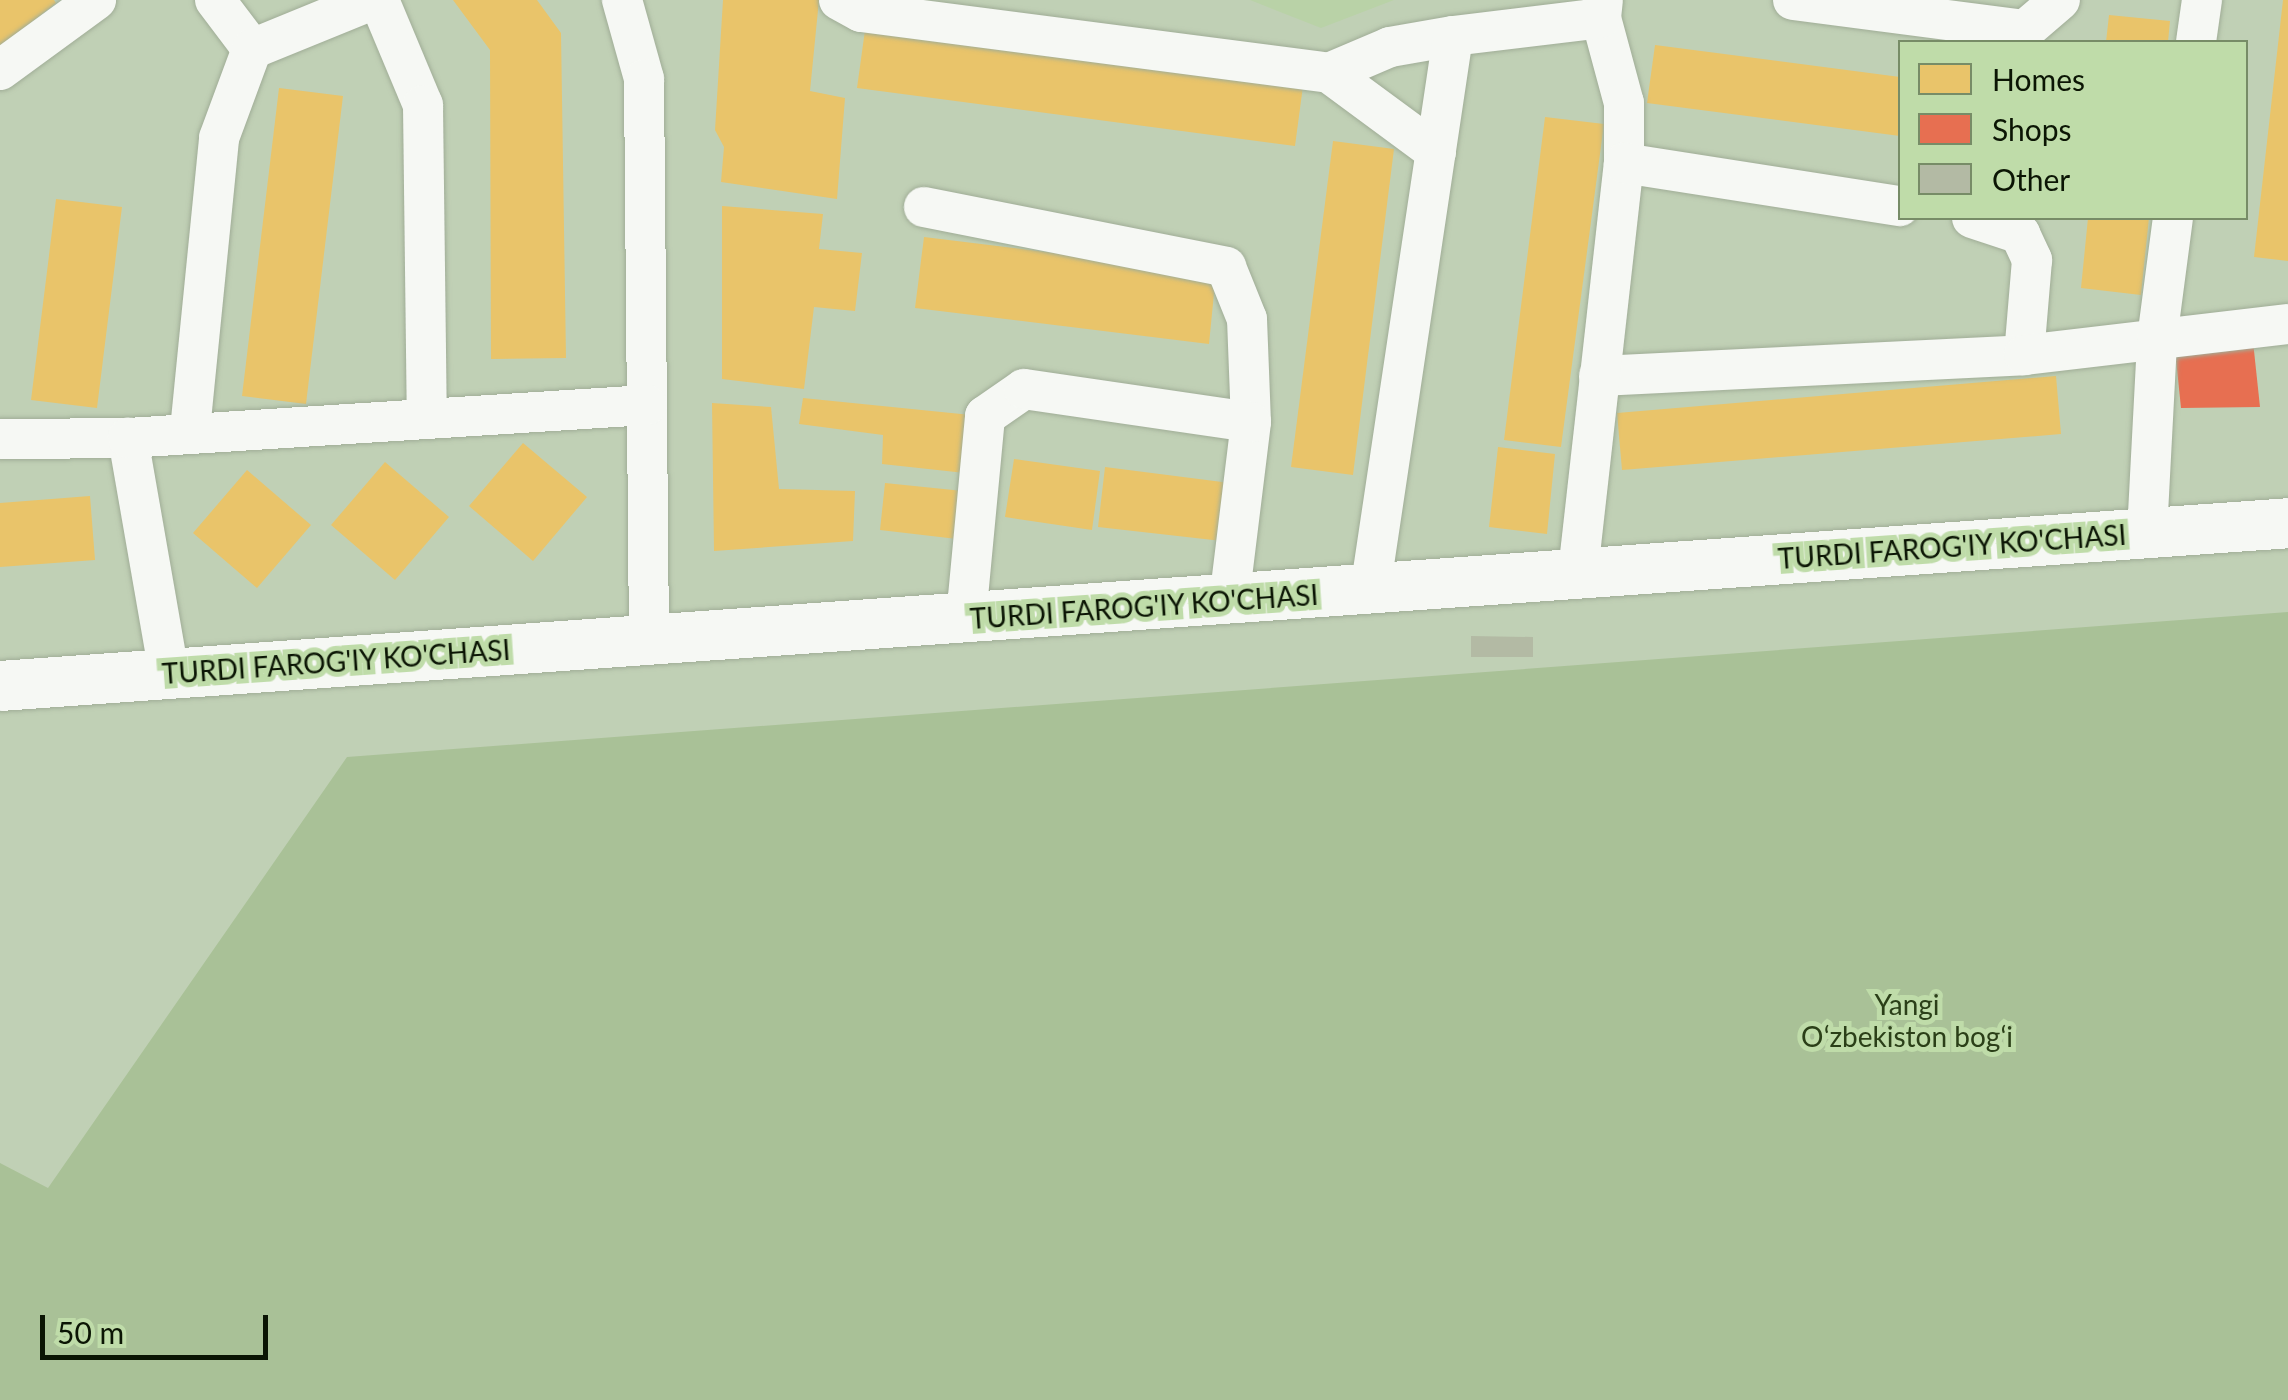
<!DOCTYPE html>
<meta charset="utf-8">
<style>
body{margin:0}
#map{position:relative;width:2288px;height:1400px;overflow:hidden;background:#c0d0b5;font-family:Lato,sans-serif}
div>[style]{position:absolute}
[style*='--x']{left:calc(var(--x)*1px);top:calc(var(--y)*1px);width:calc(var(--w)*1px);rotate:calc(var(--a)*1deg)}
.built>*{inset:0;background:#b9d2a7}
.green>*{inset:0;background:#a9c197}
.homes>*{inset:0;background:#e9c46a}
.shops>*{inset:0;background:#e76f51}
.building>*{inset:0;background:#b3baa4}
.roads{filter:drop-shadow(0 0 2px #a0ad97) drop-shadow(0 0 2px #a0ad97)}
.minor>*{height:40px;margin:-20px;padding:0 20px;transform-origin:20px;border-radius:20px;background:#f6f8f4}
.major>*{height:50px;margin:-25px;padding:0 25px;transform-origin:25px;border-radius:25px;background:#f6f8f4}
span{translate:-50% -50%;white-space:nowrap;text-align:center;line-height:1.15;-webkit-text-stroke:10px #bfdca9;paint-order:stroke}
.street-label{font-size:28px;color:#0b1504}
.park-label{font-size:28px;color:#2b3f18}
.legend{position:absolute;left:1898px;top:40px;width:350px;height:180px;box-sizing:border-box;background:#bfdca9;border:2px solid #778c67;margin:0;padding:12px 18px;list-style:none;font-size:30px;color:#0b1504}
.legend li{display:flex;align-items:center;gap:20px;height:50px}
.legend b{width:50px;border:2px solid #778c67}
.scale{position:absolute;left:40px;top:1315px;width:228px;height:45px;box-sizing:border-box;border:5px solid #0b1504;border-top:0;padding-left:12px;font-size:30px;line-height:35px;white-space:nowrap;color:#0b1504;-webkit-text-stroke:8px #bfdca9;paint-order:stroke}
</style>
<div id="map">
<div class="built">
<i style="clip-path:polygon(1250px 0,1394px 0,1321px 28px)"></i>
</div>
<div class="green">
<i style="clip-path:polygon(2288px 612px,2288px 1400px,0 1400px,0 1163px,48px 1188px,347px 757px)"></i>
</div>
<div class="homes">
<i style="clip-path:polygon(0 0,54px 0,56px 3px,0 47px)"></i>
<i style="clip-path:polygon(453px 0,537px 0,561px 33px,566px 358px,491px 359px,490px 50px)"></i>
<i style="clip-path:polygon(723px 0,819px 0,810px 91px,845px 98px,837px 199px,721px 182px,724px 147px,715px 130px)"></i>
<i style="clip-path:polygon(2283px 0,2288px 0,2288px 261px,2254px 257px)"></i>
<i style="clip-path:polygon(2109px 15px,2170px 21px,2168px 42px,2106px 42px)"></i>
<i style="clip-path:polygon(865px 30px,1303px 86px,1295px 146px,857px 88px)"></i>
<i style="clip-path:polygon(1655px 45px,1900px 77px,1900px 136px,1647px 103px)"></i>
<i style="clip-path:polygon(279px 88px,343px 96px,306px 404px,242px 396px)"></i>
<i style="clip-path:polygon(1545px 117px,1604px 124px,1561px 447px,1504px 440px)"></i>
<i style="clip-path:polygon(1333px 141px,1394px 149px,1353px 475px,1291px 467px)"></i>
<i style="clip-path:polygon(56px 199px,122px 207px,97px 408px,31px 400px)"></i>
<i style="clip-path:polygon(722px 206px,823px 214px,819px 249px,862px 253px,855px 311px,814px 307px,804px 389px,722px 379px)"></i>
<i style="clip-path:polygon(2088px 218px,2149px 218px,2141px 295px,2081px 288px)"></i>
<i style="clip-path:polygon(924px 237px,1216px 273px,1209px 344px,915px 308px)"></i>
<i style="clip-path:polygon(2056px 376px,2061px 434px,1622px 470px,1617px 413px)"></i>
<i style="clip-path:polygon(803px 398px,971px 415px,965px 473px,882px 464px,883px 435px,799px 424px)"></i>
<i style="clip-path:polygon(712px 403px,771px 407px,779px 489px,855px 491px,853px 541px,714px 551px)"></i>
<i style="clip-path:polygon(523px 443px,587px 497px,533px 561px,469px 506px)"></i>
<i style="clip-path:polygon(1498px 447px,1555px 454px,1547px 534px,1489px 527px)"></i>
<i style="clip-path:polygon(1014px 459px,1100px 471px,1092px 530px,1005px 517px)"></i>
<i style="clip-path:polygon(385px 462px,449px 517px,395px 580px,331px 525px)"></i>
<i style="clip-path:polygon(1105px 467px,1230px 483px,1222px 541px,1098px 527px)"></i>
<i style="clip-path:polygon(247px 470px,311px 525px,257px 588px,193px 533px)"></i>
<i style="clip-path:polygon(885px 483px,963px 491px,957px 539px,880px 530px)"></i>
<i style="clip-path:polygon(90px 496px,95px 560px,0 567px,0 503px)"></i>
</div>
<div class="shops">
<i style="clip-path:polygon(2252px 332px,2260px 407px,2181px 408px,2174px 340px)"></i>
</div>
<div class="building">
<i style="clip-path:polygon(1471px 636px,1533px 637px,1533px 657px,1471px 657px)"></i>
</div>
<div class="roads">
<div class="minor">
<i style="--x:215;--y:0;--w:61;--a:52.9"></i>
<i style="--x:379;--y:0;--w:114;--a:67.3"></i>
<i style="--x:423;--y:105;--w:312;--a:89.3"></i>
<i style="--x:622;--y:0;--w:82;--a:74.4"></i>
<i style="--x:644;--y:79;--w:560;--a:89.49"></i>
<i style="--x:839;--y:0;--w:25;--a:29"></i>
<i style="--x:861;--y:12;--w:472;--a:7.4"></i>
<i style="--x:1329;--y:73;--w:66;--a:-23.1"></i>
<i style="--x:1390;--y:47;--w:64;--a:-9.9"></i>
<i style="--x:1793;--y:0;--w:234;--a:7.4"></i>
<i style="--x:2025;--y:30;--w:46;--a:-40.6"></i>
<i style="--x:1601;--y:18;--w:88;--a:74.9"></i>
<i style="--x:1624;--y:103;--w:60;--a:90"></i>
<i style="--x:2196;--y:42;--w:42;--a:-81.9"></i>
<i style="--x:0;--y:70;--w:119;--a:-36.1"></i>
<i style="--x:1329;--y:73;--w:133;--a:36.4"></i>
<i style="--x:924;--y:207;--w:308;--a:11.2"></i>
<i style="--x:1226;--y:267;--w:56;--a:68"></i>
<i style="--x:1247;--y:319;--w:103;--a:87.8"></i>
<i style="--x:1251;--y:422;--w:180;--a:97"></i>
<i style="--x:1972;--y:218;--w:51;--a:18.4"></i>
<i style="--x:2020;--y:234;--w:29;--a:65"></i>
<i style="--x:2032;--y:260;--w:95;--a:94.8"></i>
<i style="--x:1599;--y:376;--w:426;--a:-2.8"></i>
<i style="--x:2024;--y:355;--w:266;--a:-6.7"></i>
<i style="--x:190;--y:430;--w:293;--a:-84.3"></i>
<i style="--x:219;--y:138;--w:95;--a:-69.7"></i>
<i style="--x:252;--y:49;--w:130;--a:-22.2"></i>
<i style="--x:0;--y:439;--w:128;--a:-0.4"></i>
<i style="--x:2147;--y:533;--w:194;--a:-87"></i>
<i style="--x:2157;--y:339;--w:122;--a:-82.5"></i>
<i style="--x:1578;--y:572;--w:412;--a:-83.6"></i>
<i style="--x:1624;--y:163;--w:279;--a:8.9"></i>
<i style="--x:1370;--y:591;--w:561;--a:-81.49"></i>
<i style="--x:1453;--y:36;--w:149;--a:-6.9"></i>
<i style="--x:1601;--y:18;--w:18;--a:-84"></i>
<i style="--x:966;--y:618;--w:203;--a:-84.6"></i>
<i style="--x:985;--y:416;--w:47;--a:-34.7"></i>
<i style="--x:1024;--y:389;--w:229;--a:8.3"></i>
<i style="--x:169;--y:673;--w:239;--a:-99.9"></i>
<i style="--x:128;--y:438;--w:520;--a:-3.64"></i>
</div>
<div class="major">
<i style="--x:0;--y:686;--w:2294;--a:-4.07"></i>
</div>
</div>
<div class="street-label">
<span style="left:1952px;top:546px;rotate:-4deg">TURDI FAROG'IY KO'CHASI</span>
<span style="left:1144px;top:606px;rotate:-4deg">TURDI FAROG'IY KO'CHASI</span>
<span style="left:336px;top:661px;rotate:-4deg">TURDI FAROG'IY KO'CHASI</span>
</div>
<div class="park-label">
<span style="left:1907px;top:1020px">Yangi<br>Oʻzbekiston bogʻi</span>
</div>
<ul class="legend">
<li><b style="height:28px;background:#e9c46a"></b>Homes</li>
<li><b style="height:28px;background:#e76f51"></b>Shops</li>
<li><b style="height:28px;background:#b3baa4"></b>Other</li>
</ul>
<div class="scale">50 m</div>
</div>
